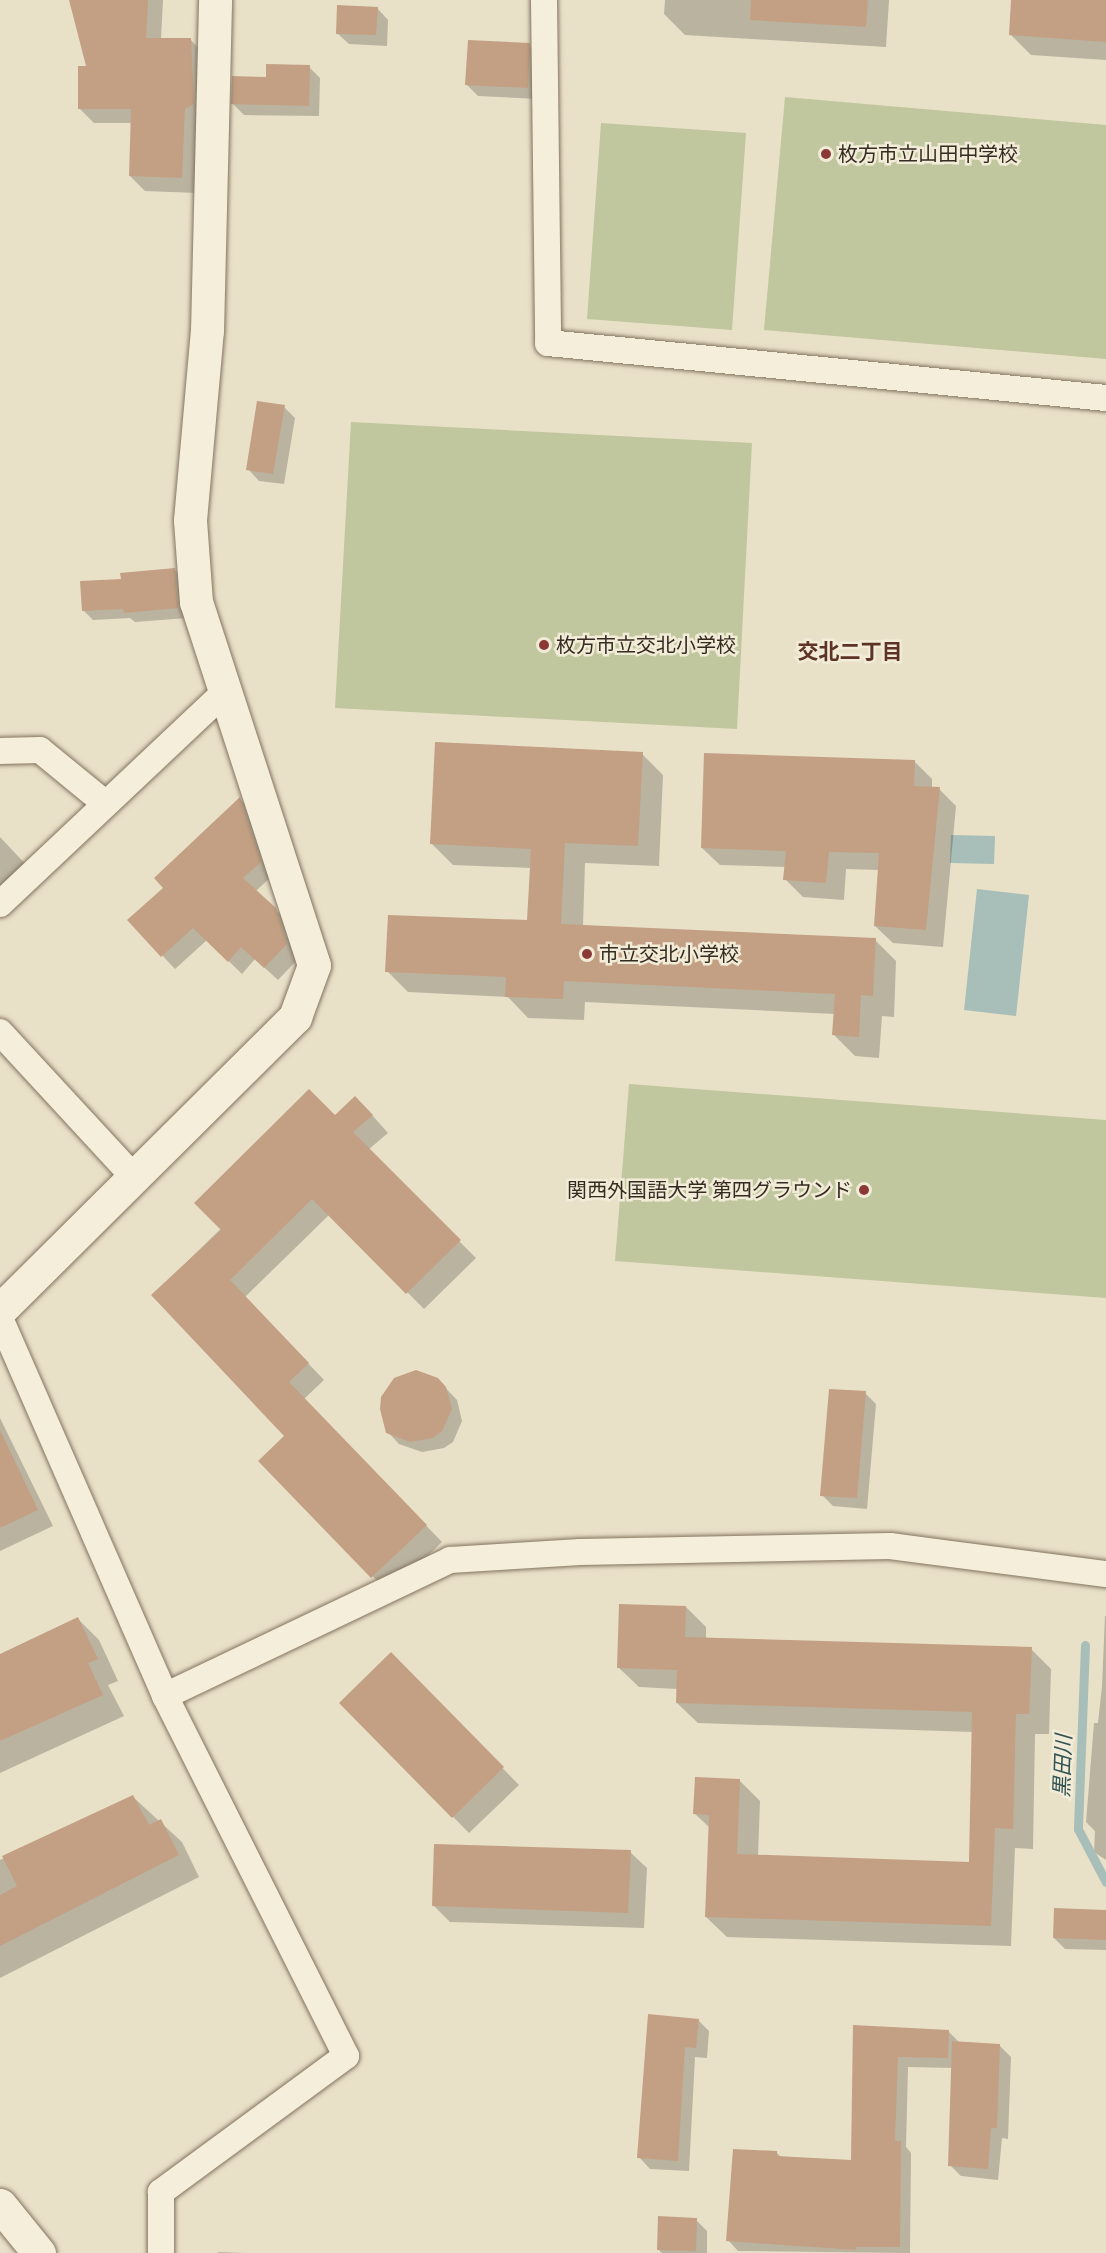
<!DOCTYPE html>
<meta charset="utf-8">
<style>
body{margin:0}
#map{position:relative;width:1106px;height:2253px;overflow:hidden;background:#e9e0c8;font-family:"Source Serif 4","Noto Sans JP",serif}
div>[style]{position:absolute}
[style*='--x']{left:calc(var(--x)*1px);top:calc(var(--y)*1px);width:calc(var(--w)*1px);rotate:calc(var(--a)*1deg)}
.green>*{inset:0;background:#c0c69d}
.water>*{inset:0;background:#a8beb8}
.shadow>*{inset:0;background:#0003}
.stream>*{height:9px;margin:-4.5px;padding:0 4.5px;transform-origin:4.5px;border-radius:4.5px;background:#a8beb8}
.building>*{inset:0;background:#c3a083}
.roads{filter:drop-shadow(0 0 2px #83745f) drop-shadow(0 0 2px #83745f)}
.minor>*{height:26px;margin:-13px;padding:0 13px;transform-origin:13px;border-radius:13px;background:#f5eeda}
.tertiary>*{height:33px;margin:-16.5px;padding:0 16.5px;transform-origin:16.5px;border-radius:16.5px;background:#f5eeda}
.dots>*{width:16px;height:16px;translate:-50% -50%;box-sizing:border-box;border:3px solid #f1ebd7;border-radius:50%}
span{translate:-50% -50%;white-space:nowrap;text-align:center;line-height:1.15;-webkit-text-stroke:5px #f1ebd7;paint-order:stroke}
.poi-label{font-size:20px;color:#352b21}
.left{translate:0 -50%;text-align:left}
.right{translate:-100% -50%;text-align:right}
.neighbourhood-label{font-size:21px;color:#5d3326;font-weight:700}
.water-label{font-size:21px;color:#325352;font-style:italic}
</style>
<div id="map">
<div class="green">
<i style="clip-path:polygon(785px 97px,1106px 125px,1106px 359px,764px 330px)"></i>
<i style="clip-path:polygon(601px 123px,746px 133px,732px 330px,587px 319px)"></i>
<i style="clip-path:polygon(351px 422px,752px 443px,737px 729px,335px 708px)"></i>
<i style="clip-path:polygon(629px 1084px,1106px 1120px,1106px 1298px,615px 1261px)"></i>
</div>
<div class="water">
<i style="clip-path:polygon(951px 835px,995px 836px,994px 864px,950px 863px)"></i>
<i style="clip-path:polygon(977px 889px,1029px 895px,1016px 1016px,964px 1010px)"></i>
</div>
<div class="shadow">
<i style="clip-path:polygon(71px 0,163px 0,161px 39px,190px 39px,205px 55px,197px 193px,145px 191px,130px 176px,132px 123px,94px 123px,79px 108px,88px 68px)"></i>
<i style="clip-path:polygon(665px 0,889px 0,886px 47px,685px 35px,664px 14px)"></i>
<i style="clip-path:polygon(1013px 0,1106px 0,1106px 60px,1031px 55px,1010px 34px)"></i>
<i style="clip-path:polygon(377px 8px,388px 20px,387px 46px,349px 44px,337px 33px)"></i>
<i style="clip-path:polygon(529px 45px,540px 56px,538px 99px,478px 96px,467px 85px)"></i>
<i style="clip-path:polygon(309px 67px,320px 78px,319px 116px,244px 115px,233px 104px,268px 78px)"></i>
<i style="clip-path:polygon(284px 407px,295px 418px,284px 484px,259px 481px,248px 469px)"></i>
<i style="clip-path:polygon(174px 569px,184px 579px,187px 618px,135px 622px,130px 618px,93px 620px,83px 610px,122px 581px)"></i>
<i style="clip-path:polygon(642px 754px,663px 775px,659px 866px,585px 863px,583px 926px,875px 940px,896px 961px,894px 1017px,882px 1016px,879px 1058px,855px 1056px,834px 1035px,835px 1014px,585px 1002px,584px 1020px,528px 1018px,508px 997px,408px 992px,387px 971px,529px 922px,531px 868px,453px 865px,432px 844px)"></i>
<i style="clip-path:polygon(915px 762px,932px 779px,932px 788px,939px 789px,956px 806px,943px 947px,893px 943px,875px 926px,879px 870px,846px 869px,844px 900px,803px 897px,785px 879px,786px 867px,720px 865px,702px 848px)"></i>
<i style="clip-path:polygon(240px 799px,252px 812px,273px 875px,256px 891px,289px 923px,300px 957px,278px 980px,255px 959px,242px 974px,207px 940px,175px 969px,129px 920px,165px 888px)"></i>
<i style="clip-path:polygon(0 837px,30px 869px,0 897px)"></i>
<i style="clip-path:polygon(372px 1115px,388px 1133px,368px 1150px,476px 1258px,424px 1309px,330px 1214px,245px 1297px,324px 1380px,304px 1399px,442px 1542px,389px 1593px,260px 1461px,286px 1436px,153px 1295px,335px 1117px)"></i>
<i style="clip-path:polygon(437px 1379px,457px 1400px,462px 1421px,453px 1442px,444px 1448px,422px 1452px,399px 1444px,388px 1432px)"></i>
<i style="clip-path:polygon(865px 1393px,876px 1404px,867px 1509px,833px 1506px,822px 1495px)"></i>
<i style="clip-path:polygon(0 1418px,53px 1526px,0 1551px)"></i>
<i style="clip-path:polygon(686px 1607px,706px 1627px,706px 1639px,1031px 1649px,1051px 1669px,1049px 1734px,1035px 1734px,1033px 1849px,1015px 1848px,1011px 1946px,727px 1937px,706px 1917px,710px 1828px,694px 1813px,740px 1781px,760px 1801px,758px 1856px,970px 1863px,973px 1732px,698px 1723px,677px 1703px,678px 1689px,639px 1687px,618px 1667px)"></i>
<i style="clip-path:polygon(1105px 1616px,1106px 1616px,1106px 1860px,1094px 1852px,1095px 1831px,1086px 1822px,1094px 1723px,1098px 1723px,1102px 1686px)"></i>
<i style="clip-path:polygon(78px 1619px,99px 1640px,118px 1681px,108px 1685px,124px 1716px,0 1773px,0 1656px)"></i>
<i style="clip-path:polygon(391px 1654px,519px 1785px,469px 1833px,341px 1703px)"></i>
<i style="clip-path:polygon(133px 1797px,182px 1842px,199px 1877px,0 1978px,0 1860px)"></i>
<i style="clip-path:polygon(630px 1852px,647px 1868px,644px 1928px,450px 1922px,434px 1906px)"></i>
<i style="clip-path:polygon(1106px 1912px,1106px 1950px,1065px 1949px,1054px 1938px)"></i>
<i style="clip-path:polygon(649px 2016px,698px 2020px,709px 2031px,707px 2058px,695px 2057px,689px 2171px,650px 2169px,639px 2157px)"></i>
<i style="clip-path:polygon(855px 2027px,948px 2031px,959px 2042px,1000px 2046px,1011px 2057px,1008px 2139px,1002px 2138px,998px 2180px,961px 2176px,950px 2165px,953px 2068px,908px 2067px,906px 2147px,911px 2153px,910px 2253px,738px 2251px,728px 2240px,776px 2152px,782px 2158px,853px 2162px)"></i>
<i style="clip-path:polygon(696px 2220px,707px 2231px,707px 2253px,662px 2253px,658px 2249px)"></i>
<i style="clip-path:polygon(218px 2252px,247px 2253px,218px 2253px)"></i>
</div>
<div class="stream">
<i style="--x:1085;--y:1645;--w:184;--a:92.2"></i>
<i style="--x:1078;--y:1829;--w:60;--a:62.2"></i>
</div>
<div class="building">
<i style="clip-path:polygon(69px 0,148px 0,146px 38px,191px 38px,194px 104px,185px 109px,182px 178px,129px 176px,131px 109px,78px 109px,78px 66px,86px 66px)"></i>
<i style="clip-path:polygon(751px 0,868px 0,866px 27px,750px 20px)"></i>
<i style="clip-path:polygon(1011px 0,1106px 0,1106px 42px,1009px 35px)"></i>
<i style="clip-path:polygon(337px 5px,378px 7px,376px 35px,336px 34px)"></i>
<i style="clip-path:polygon(468px 40px,530px 43px,528px 88px,465px 85px)"></i>
<i style="clip-path:polygon(266px 64px,310px 65px,309px 106px,231px 104px,232px 76px,266px 77px)"></i>
<i style="clip-path:polygon(257px 401px,285px 405px,273px 474px,246px 470px)"></i>
<i style="clip-path:polygon(175px 568px,178px 608px,124px 613px,123px 609px,82px 611px,80px 581px,121px 579px,120px 573px)"></i>
<i style="clip-path:polygon(435px 742px,643px 752px,638px 846px,565px 843px,561px 924px,876px 938px,873px 996px,861px 995px,859px 1037px,832px 1035px,835px 994px,564px 981px,563px 999px,505px 997px,506px 977px,385px 972px,388px 915px,527px 920px,531px 849px,430px 844px)"></i>
<i style="clip-path:polygon(704px 753px,915px 760px,914px 786px,940px 787px,926px 930px,874px 926px,879px 853px,829px 852px,826px 883px,783px 880px,786px 851px,701px 848px)"></i>
<i style="clip-path:polygon(240px 797px,261px 862px,243px 878px,276px 908px,287px 944px,264px 968px,241px 947px,228px 962px,193px 928px,161px 957px,127px 920px,163px 888px,154px 878px)"></i>
<i style="clip-path:polygon(309px 1089px,335px 1115px,355px 1096px,373px 1115px,353px 1132px,461px 1240px,406px 1294px,312px 1199px,230px 1280px,309px 1363px,289px 1382px,427px 1525px,371px 1578px,258px 1461px,284px 1436px,151px 1295px,221px 1230px,194px 1203px)"></i>
<i style="clip-path:polygon(416px 1370px,438px 1378px,446px 1387px,452px 1409px,442px 1431px,433px 1438px,410px 1442px,386px 1433px,380px 1409px,381px 1397px,394px 1378px)"></i>
<i style="clip-path:polygon(829px 1389px,866px 1391px,857px 1498px,820px 1496px)"></i>
<i style="clip-path:polygon(0 1430px,38px 1510px,0 1528px)"></i>
<i style="clip-path:polygon(619px 1604px,686px 1606px,685px 1637px,1032px 1647px,1029px 1714px,1016px 1714px,1013px 1829px,995px 1828px,991px 1926px,705px 1917px,709px 1815px,693px 1814px,695px 1777px,740px 1779px,737px 1854px,969px 1862px,972px 1712px,676px 1703px,677px 1670px,617px 1668px)"></i>
<i style="clip-path:polygon(78px 1617px,98px 1659px,88px 1663px,103px 1695px,0 1741px,0 1654px)"></i>
<i style="clip-path:polygon(391px 1652px,504px 1767px,452px 1818px,339px 1703px)"></i>
<i style="clip-path:polygon(133px 1795px,149px 1825px,161px 1819px,179px 1855px,0 1946px,0 1895px,17px 1886px,2px 1856px)"></i>
<i style="clip-path:polygon(434px 1844px,631px 1850px,628px 1913px,432px 1906px)"></i>
<i style="clip-path:polygon(1054px 1908px,1106px 1910px,1106px 1940px,1053px 1938px)"></i>
<i style="clip-path:polygon(648px 2014px,699px 2019px,696px 2048px,685px 2047px,678px 2161px,637px 2158px)"></i>
<i style="clip-path:polygon(853px 2025px,949px 2030px,948px 2058px,898px 2057px,895px 2141px,901px 2141px,900px 2247px,856px 2247px,856px 2250px,726px 2241px,733px 2149px,777px 2151px,777px 2156px,851px 2160px)"></i>
<i style="clip-path:polygon(952px 2041px,1000px 2044px,997px 2128px,991px 2128px,988px 2169px,948px 2166px)"></i>
<i style="clip-path:polygon(658px 2216px,697px 2218px,696px 2251px,657px 2250px)"></i>
</div>
<div class="roads">
<div class="minor">
<i style="--x:544;--y:0;--w:343;--a:89.3"></i>
<i style="--x:548;--y:343;--w:561;--a:5.63"></i>
<i style="--x:0;--y:751;--w:40;--a:-1.4"></i>
<i style="--x:40;--y:750;--w:85;--a:39.3"></i>
<i style="--x:0;--y:904;--w:309;--a:-43.3"></i>
<i style="--x:0;--y:1032;--w:197;--a:47.3"></i>
<i style="--x:0;--y:1318;--w:412;--a:66.4"></i>
<i style="--x:165;--y:1696;--w:403;--a:63.3"></i>
<i style="--x:346;--y:2056;--w:230;--a:143.7"></i>
<i style="--x:161;--y:2192;--w:61;--a:90"></i>
<i style="--x:165;--y:1696;--w:316;--a:-25.5"></i>
<i style="--x:450;--y:1560;--w:130;--a:-3.5"></i>
<i style="--x:580;--y:1552;--w:310;--a:-1.1"></i>
<i style="--x:890;--y:1546;--w:218;--a:7.4"></i>
</div>
<div class="tertiary">
<i style="--x:0;--y:1310;--w:416;--a:-44.8"></i>
<i style="--x:295;--y:1017;--w:55;--a:-69.9"></i>
<i style="--x:314;--y:965;--w:382;--a:-108"></i>
<i style="--x:196;--y:602;--w:82;--a:-94.2"></i>
<i style="--x:190;--y:520;--w:190;--a:-84.9"></i>
<i style="--x:207;--y:331;--w:331;--a:-88.6"></i>
<i style="--x:0;--y:2205;--w:62;--a:50.9"></i>
</div>
</div>
<div class="dots">
<i style="left:826px;top:154px;background:#8b3937"></i>
<i style="left:544px;top:645px;background:#8b3937"></i>
<i style="left:587px;top:954px;background:#8b3937"></i>
<i style="left:864px;top:1190px;background:#8b3937"></i>
</div>
<div class="poi-label">
<span class="left" style="left:838px;top:154px">枚方市立山田中学校</span>
<span class="left" style="left:556px;top:645px">枚方市立交北小学校</span>
<span class="left" style="left:599px;top:954px">市立交北小学校</span>
<span class="right" style="left:852px;top:1190px">関西外国語大学 第四グラウンド</span>
</div>
<div class="neighbourhood-label">
<span style="left:850px;top:652px">交北二丁目</span>
</div>
<div class="water-label">
<span style="left:1063px;top:1766px;rotate:-88deg">黒田川</span>
</div>
</div>
